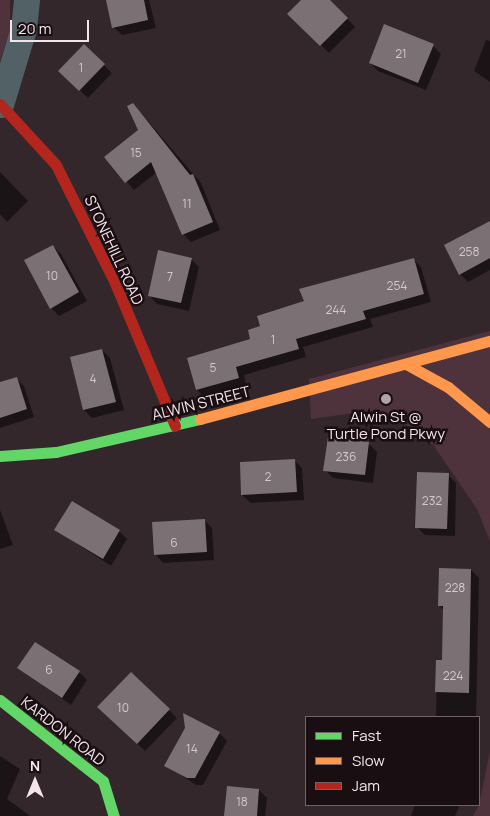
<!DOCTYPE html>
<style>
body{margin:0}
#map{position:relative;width:490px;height:816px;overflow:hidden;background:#33272b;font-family:Manrope,sans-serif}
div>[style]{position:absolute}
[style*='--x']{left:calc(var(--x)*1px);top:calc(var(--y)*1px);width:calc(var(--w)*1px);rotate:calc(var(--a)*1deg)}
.green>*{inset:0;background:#4f333c}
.shadow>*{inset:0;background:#0007}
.building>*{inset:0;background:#7b7073}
.street>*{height:26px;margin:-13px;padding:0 13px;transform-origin:13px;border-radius:13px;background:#526166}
.fast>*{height:11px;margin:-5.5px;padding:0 5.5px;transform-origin:5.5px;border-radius:5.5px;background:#63d668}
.slow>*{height:11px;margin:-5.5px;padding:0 5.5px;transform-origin:5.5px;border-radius:5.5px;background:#ff974d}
.jam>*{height:11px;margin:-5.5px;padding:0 5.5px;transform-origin:5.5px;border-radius:5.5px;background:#b3261e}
.dots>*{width:14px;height:14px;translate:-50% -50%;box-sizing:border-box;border:2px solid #190e12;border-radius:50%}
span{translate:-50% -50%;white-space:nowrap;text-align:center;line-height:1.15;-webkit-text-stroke:5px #190e12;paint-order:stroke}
.number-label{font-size:12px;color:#d6c7cc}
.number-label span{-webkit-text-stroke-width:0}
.street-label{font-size:15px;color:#f5e4e9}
.poi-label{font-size:15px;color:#f5e4e9}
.legend{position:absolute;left:305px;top:716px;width:175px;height:90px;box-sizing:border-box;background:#190e12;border:1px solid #716468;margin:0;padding:6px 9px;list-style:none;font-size:15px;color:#f5e4e9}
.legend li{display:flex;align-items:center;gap:10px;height:25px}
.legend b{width:25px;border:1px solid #716468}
.north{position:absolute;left:10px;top:756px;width:50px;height:50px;-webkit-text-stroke:4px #190e12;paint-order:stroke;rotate:0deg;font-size:14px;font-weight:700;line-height:20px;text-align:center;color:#f5e4e9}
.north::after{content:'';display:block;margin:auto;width:18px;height:22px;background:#f5e4e9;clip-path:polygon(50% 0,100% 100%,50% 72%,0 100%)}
.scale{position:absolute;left:10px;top:20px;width:79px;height:22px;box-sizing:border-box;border:2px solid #f5e4e9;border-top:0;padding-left:6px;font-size:15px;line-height:18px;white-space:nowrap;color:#f5e4e9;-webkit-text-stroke:4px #190e12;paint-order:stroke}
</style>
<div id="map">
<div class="green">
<i style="clip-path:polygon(0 0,10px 0,10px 31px,0 61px)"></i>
<i style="clip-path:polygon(490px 331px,490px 541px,477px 509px,434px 446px,408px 426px,378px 414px,361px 412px,311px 419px,309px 379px)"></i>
<i style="clip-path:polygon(490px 751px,490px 816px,473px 816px,479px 805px)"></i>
</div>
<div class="shadow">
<i style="clip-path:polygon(107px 0,149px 0,156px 28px,122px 35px,113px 27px)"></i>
<i style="clip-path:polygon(303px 0,329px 0,355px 27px,329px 53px,289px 14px)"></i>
<i style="clip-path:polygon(486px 40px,490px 41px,490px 82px,474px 71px)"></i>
<i style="clip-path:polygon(84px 46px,112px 73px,88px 98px,60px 71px)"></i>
<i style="clip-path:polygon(433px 46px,441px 54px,426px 90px,378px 71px,370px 63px)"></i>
<i style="clip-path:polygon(141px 113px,201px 183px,220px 230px,191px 242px,183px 234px,157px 172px,134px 190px,106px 157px,139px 131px)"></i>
<i style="clip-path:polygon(0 172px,28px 201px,7px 222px,0 214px)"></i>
<i style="clip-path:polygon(490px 222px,490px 270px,468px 282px,460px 274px)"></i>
<i style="clip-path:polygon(53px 246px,61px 254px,87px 301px,59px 316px,51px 308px)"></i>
<i style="clip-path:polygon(191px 259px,199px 267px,189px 311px,157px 304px,149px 295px)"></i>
<i style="clip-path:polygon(413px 259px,421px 267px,431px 302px,370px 319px,373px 327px,303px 347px,306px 357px,244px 375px,246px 385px,205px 398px,197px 390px,252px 340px,262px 327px,305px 302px)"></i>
<i style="clip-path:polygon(102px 350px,110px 358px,124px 410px,92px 418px,84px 410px)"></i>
<i style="clip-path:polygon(16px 378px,24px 386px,34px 417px,0 428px,0 383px)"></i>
<i style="clip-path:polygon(369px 444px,377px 452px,373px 483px,333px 478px,325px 470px)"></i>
<i style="clip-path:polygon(294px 460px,302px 468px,304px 500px,251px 503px,242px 495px)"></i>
<i style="clip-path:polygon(448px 475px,456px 483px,455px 536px,425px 535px,417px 527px)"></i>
<i style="clip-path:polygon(0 510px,13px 545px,0 549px)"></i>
<i style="clip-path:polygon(204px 520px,212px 528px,214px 560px,163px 563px,155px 554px)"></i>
<i style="clip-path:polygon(56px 530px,119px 531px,127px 539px,111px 566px)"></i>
<i style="clip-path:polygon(471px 570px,479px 578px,476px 717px,436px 717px,437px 662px,443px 662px,444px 611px,440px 606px)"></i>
<i style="clip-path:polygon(19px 668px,79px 672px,87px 680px,71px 705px)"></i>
<i style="clip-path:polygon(169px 710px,177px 718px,145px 751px,107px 715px)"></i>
<i style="clip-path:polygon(219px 733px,227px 741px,203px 785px,196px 785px,166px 765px)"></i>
<i style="clip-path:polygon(0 756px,20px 769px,7px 799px,30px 816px,0 816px)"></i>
<i style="clip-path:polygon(259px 790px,267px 798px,265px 816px,225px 816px)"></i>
<i style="clip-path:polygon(415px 805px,460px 805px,455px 816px,411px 816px)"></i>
</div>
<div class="building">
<i style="clip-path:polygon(106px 0,144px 0,148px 20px,112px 28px)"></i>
<i style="clip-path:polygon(301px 0,330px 0,348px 18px,320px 46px,287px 14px)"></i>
<i style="clip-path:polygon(384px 24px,434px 44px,418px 83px,369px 63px)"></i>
<i style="clip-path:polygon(84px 44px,105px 64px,79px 91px,58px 71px)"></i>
<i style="clip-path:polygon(133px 103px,190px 175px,193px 174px,213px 222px,182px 235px,151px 162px,125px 183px,104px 157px,138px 130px,127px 106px)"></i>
<i style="clip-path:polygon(490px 221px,490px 258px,459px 275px,444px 245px)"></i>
<i style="clip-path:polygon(53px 245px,79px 292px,50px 309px,24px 260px)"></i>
<i style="clip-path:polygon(158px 250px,192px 258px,181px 303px,148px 296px)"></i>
<i style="clip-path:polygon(414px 258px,424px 294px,363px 311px,366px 319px,296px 339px,299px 349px,236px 367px,239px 378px,196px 390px,187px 358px,250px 339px,248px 330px,260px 326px,257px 316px,304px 301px,299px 289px)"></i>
<i style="clip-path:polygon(102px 349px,116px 402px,83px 410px,70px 357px)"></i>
<i style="clip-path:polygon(17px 377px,27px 409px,0 418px,0 382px)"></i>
<i style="clip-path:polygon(328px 437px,369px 442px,365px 475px,323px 471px)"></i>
<i style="clip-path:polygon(295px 459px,297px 492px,241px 495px,240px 462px)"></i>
<i style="clip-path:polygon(417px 472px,449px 473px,447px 529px,415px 528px)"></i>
<i style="clip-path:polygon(72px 501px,120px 530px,103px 559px,54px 530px)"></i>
<i style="clip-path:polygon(205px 519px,207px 552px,154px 555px,152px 522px)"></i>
<i style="clip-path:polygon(439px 568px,471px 569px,469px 693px,435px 692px,436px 660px,442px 660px,443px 606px,438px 606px)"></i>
<i style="clip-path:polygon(35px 642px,80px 671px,62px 698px,17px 668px)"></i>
<i style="clip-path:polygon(131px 672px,170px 709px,137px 744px,97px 707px)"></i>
<i style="clip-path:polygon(183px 713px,220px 732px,195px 778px,187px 778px,164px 766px,185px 728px)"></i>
<i style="clip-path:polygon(227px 786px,259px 789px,257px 816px,224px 816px)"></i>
</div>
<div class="street">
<i style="--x:1;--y:105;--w:79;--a:-73.2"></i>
<i style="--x:24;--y:29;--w:29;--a:-84"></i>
</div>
<div class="fast">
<i style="--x:0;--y:456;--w:56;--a:-4.1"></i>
<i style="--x:56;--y:452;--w:148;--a:-12.9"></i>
<i style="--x:0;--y:700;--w:131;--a:38.2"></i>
<i style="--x:103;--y:781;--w:37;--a:73"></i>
</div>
<div class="slow">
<i style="--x:406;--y:364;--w:48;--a:28.7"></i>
<i style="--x:448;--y:387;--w:55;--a:39.8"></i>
<i style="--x:200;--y:419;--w:300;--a:-15.1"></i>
</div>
<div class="jam">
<i style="--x:0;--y:104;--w:83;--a:47.4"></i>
<i style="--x:56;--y:165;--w:132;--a:63.4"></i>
<i style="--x:115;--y:283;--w:155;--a:67.2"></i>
</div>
<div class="dots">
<i style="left:386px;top:399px;background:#b1a2a6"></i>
</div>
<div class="number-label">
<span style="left:401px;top:54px">21</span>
<span style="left:81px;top:68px">1</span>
<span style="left:136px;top:153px">15</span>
<span style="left:187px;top:204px">11</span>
<span style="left:469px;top:252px">258</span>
<span style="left:52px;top:276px">10</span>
<span style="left:170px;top:277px">7</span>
<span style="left:397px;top:286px">254</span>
<span style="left:336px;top:310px">244</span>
<span style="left:273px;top:340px">1</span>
<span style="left:213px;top:368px">5</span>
<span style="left:93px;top:379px">4</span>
<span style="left:346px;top:457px">236</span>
<span style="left:268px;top:477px">2</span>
<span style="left:432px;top:501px">232</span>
<span style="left:174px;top:543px">6</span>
<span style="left:455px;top:588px">228</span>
<span style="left:49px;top:670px">6</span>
<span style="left:453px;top:676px">224</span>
<span style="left:123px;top:708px">10</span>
<span style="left:192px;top:749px">14</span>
<span style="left:242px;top:802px">18</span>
</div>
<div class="street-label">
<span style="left:114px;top:250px;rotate:65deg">STONEHILL ROAD</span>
<span style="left:201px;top:403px;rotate:-14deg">ALWIN STREET</span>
<span style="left:63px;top:731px;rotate:38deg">KARDON ROAD</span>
</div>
<div class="poi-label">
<span style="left:386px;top:425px">Alwin St @<br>Turtle Pond Pkwy</span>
</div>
<ul class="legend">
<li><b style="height:6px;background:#63d668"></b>Fast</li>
<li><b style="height:6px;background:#ff974d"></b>Slow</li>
<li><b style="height:6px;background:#b3261e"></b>Jam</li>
</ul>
<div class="north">N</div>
<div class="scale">20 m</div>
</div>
